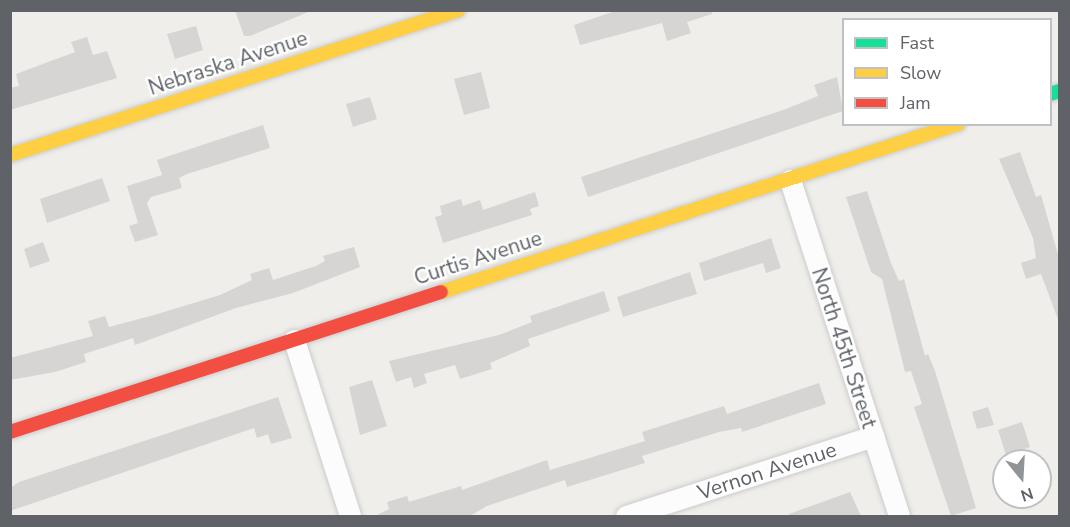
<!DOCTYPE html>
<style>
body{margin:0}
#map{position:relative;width:1070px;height:527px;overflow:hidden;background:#efeeea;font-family:"Nunito Sans",sans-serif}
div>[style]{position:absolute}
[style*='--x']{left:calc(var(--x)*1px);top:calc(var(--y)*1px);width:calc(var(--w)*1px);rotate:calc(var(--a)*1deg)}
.building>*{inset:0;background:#d6d5d3}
.roads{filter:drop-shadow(0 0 2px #cbcccc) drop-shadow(0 0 2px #cbcccc)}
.street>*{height:21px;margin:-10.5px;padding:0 10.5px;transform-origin:10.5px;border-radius:10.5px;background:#fdfcfc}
.fast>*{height:14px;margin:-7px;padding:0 7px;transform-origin:7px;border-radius:7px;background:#16e098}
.slow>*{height:14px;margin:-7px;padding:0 7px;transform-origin:7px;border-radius:7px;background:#ffcf43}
.jam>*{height:14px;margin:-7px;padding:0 7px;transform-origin:7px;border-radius:7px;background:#f24e42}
span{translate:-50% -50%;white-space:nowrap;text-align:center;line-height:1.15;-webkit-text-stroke:4.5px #fff;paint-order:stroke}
.street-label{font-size:21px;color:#5f6368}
.frame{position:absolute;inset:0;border:12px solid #5f6368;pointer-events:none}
.legend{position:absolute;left:842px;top:18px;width:210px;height:108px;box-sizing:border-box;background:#fff;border:2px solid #bfc1c3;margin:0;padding:8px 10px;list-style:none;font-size:18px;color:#5f6368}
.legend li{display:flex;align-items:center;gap:12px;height:30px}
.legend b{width:30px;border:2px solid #bfc1c3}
.north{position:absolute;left:992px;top:449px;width:60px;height:60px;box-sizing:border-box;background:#fff;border:2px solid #bfc1c3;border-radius:50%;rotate:162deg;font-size:16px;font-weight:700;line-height:24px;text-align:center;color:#5f6368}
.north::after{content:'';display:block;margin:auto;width:21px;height:27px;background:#919496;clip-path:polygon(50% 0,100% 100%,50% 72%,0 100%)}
</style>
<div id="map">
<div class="building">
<i style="clip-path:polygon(235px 10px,311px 10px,311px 11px,250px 36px,244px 36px)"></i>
<i style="clip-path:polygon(618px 10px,712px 10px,712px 14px,687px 22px,691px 33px,667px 41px,662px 23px,580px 45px,574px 25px)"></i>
<i style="clip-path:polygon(196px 26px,203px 50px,175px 59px,167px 34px)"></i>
<i style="clip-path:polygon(87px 37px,93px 55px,107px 51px,117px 78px,10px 110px,10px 88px,19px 86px,16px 74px,75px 52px,71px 42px)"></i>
<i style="clip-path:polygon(481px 72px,490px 108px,464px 115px,454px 79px)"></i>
<i style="clip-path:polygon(837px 77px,843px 111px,588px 197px,581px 177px,786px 109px,818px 96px,814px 85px)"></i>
<i style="clip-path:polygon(370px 97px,377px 119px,353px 127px,346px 104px)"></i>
<i style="clip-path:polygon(263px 125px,270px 148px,187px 174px,179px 178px,182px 188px,151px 197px,147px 203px,158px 235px,135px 242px,129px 226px,138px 223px,127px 186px,162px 175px,157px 160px)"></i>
<i style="clip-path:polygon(1020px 152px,1036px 197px,1041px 195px,1059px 258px,1059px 322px,1041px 274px,1026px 279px,1021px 263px,1036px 258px,1033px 238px,999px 159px)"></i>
<i style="clip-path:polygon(102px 178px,110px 201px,47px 223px,40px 199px)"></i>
<i style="clip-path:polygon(867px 191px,891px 263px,899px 281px,904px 279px,925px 356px,928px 354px,935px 371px,976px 508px,951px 516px,914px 407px,922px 404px,911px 371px,905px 372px,882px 279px,871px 272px,846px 197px)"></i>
<i style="clip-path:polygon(535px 192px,539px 206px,530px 209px,532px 215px,443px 243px,435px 217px,442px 215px,440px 206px,461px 199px,463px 206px,480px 200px,483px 210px)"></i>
<i style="clip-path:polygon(771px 238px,781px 268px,766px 273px,763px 263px,704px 281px,699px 263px)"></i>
<i style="clip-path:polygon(43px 242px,50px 261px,30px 268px,24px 249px)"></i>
<i style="clip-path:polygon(354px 247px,360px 267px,293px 293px,236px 308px,135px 345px,133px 338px,84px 354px,86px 362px,55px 372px,10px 380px,10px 358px,93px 336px,88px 321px,105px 316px,109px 327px,154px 315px,220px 295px,252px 280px,250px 274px,269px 268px,273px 280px,316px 266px,325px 261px,323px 256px)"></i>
<i style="clip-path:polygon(690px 272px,697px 294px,623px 317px,617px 297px)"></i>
<i style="clip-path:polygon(604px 291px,610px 311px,528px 339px,530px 346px,490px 363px,492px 369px,460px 379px,455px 365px,424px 374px,427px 383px,414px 388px,411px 377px,396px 382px,389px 361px,499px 335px,532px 322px,530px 316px)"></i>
<i style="clip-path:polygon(372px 380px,387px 426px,360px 435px,349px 387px)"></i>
<i style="clip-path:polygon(819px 383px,826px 404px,742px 432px,741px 428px,719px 432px,642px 456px,645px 463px,567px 487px,565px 480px,487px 506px,470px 516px,375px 516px,389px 509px,387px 502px,407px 496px,409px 502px,461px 486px,462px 490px,547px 460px,550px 470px,645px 441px,642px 432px,724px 406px,727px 414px)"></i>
<i style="clip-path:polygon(278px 397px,292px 438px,271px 444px,268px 434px,257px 438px,254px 428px,10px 511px,10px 488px,19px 482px)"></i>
<i style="clip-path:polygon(988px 407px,994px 425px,977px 429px,972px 412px)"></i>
<i style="clip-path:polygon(1022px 422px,1030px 447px,1006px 455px,998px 430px)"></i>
<i style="clip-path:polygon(850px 492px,861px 516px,790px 516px,789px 514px)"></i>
</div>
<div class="roads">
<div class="street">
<i style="--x:790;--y:180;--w:353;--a:72"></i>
<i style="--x:294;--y:340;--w:185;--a:72.3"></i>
<i style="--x:626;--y:516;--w:260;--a:-17.9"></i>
</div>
<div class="fast">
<i style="--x:1050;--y:94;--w:10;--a:-17"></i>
</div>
<div class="slow">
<i style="--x:10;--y:155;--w:471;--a:-17.9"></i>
<i style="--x:441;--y:292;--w:544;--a:-18"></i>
</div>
<div class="jam">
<i style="--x:10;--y:432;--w:453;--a:-18"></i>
</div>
</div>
<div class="street-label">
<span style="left:228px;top:63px;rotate:-18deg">Nebraska Avenue</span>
<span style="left:478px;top:258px;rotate:-18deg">Curtis Avenue</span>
<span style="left:844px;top:348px;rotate:72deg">North 45th Street</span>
<span style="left:767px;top:471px;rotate:-18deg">Vernon Avenue</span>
</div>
<div class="frame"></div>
<ul class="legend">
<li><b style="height:8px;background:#16e098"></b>Fast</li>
<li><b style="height:8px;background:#ffcf43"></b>Slow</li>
<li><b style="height:8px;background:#f24e42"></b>Jam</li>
</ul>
<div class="north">N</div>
</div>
